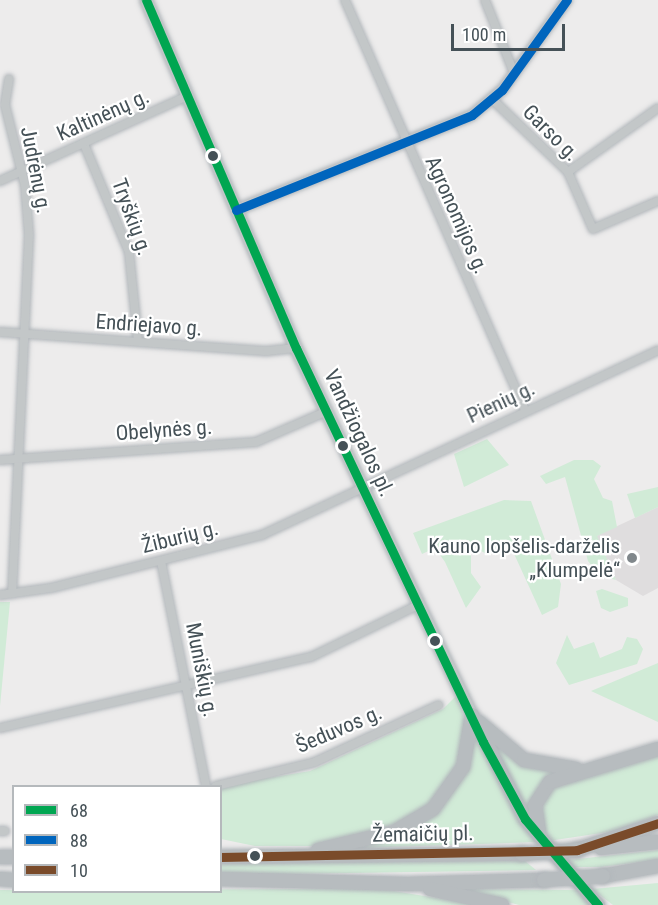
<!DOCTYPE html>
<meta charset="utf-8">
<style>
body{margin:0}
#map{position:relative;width:658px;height:905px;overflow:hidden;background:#edecec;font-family:"Roboto Condensed",sans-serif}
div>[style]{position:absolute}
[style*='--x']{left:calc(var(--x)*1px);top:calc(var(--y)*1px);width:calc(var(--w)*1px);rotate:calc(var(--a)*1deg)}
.education>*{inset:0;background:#dfddde}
.green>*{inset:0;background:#d1ebd7}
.roads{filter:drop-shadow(0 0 2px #b2b7bb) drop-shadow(0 0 2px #b2b7bb)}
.street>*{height:8px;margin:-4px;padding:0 4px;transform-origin:4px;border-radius:4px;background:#c3c7c8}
.secondary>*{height:10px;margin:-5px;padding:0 5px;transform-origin:5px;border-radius:5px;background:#c4c7c9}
.primary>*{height:12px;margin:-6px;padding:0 6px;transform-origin:6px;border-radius:6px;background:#c2c6c7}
.highway>*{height:14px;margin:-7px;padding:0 7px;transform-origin:7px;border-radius:7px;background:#b7bcbf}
.bridges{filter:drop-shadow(0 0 2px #b2b7bb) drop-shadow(0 0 2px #b2b7bb)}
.highway-bridge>*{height:14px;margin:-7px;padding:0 7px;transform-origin:7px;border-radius:7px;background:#b7bcbf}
.bus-1>*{height:9px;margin:-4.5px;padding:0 4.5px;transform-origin:4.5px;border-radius:4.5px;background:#00a651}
.bus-2>*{height:9px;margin:-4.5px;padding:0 4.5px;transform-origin:4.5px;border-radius:4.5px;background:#0065bd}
.bus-3>*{height:9px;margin:-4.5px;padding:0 4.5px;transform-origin:4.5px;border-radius:4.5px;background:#7a4b2a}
.dots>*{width:16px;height:16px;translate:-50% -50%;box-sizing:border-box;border:3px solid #fff;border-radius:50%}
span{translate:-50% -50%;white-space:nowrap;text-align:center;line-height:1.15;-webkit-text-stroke:4.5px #fff;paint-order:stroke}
.street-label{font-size:21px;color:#455157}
.poi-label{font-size:21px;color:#455157}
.right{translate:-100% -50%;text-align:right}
.legend{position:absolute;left:12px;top:785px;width:210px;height:108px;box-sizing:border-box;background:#fff;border:2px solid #b5b9bc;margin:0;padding:8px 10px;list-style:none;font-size:18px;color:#455157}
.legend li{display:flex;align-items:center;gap:12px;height:30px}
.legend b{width:30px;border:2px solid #b5b9bc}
.scale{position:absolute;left:451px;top:24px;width:114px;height:27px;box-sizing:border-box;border:3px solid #455157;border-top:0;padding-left:8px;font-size:18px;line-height:21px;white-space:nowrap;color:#455157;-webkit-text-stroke:4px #fff;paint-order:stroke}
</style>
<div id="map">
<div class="education">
<i style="clip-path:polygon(658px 507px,658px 588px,643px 596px,616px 580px,596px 536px)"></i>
</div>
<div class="green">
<i style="clip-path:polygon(487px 439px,509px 465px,464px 487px,454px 454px)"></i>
<i style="clip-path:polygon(574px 460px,593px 460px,601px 466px,594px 479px,603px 498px,612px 501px,617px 527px,597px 536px,616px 580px,600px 576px,588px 561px,565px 477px,546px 484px,540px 476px)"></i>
<i style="clip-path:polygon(658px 487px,658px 507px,635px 518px,627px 494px)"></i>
<i style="clip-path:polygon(504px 500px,531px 501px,561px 584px,558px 607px,542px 615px,510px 545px,488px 555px,471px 545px,471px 573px,481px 587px,466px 608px,445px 562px,435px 548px,422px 554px,413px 533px)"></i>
<i style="clip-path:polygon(602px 589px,628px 598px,628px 606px,610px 612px,601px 608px,596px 591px)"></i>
<i style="clip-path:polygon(0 602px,10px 602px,0 706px)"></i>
<i style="clip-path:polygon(567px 635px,574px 649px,594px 642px,600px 658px,622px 649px,627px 637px,637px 639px,643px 649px,637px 664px,569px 685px,556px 663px)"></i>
<i style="clip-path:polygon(658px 663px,658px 722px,591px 691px)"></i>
<i style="clip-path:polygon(457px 695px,467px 729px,458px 770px,415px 819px,313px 846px,255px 846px,221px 839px,218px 786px,310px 771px,443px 709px)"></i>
<i style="clip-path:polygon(474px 735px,537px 842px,361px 848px,420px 824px)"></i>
<i style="clip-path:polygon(484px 737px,532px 768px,557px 772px,539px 786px,529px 817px)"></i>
<i style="clip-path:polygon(658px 755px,658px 815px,615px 831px,548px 841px,540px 821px,547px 789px)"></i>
<i style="clip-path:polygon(658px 850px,658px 860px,600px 867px,572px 867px,569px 860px)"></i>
<i style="clip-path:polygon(525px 861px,536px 870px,221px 875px,220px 862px)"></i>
<i style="clip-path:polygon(658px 883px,658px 905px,613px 905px,592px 889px)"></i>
<i style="clip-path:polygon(293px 889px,381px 889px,480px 905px,0 905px,0 890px)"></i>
<i style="clip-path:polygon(460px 889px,576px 890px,590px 905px,519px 905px)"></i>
</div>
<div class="roads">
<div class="street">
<i style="--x:345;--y:0;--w:448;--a:66.3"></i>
<i style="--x:485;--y:0;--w:79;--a:68.3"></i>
<i style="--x:9;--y:79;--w:26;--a:99"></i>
<i style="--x:5;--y:105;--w:82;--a:76"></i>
<i style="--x:25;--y:185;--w:50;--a:85.4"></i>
<i style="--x:29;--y:235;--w:359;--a:92.7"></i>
<i style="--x:493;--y:100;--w:104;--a:43.8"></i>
<i style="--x:568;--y:172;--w:62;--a:66.3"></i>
<i style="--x:593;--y:229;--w:71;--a:-23.3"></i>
<i style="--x:84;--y:144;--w:117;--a:67.4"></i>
<i style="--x:129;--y:252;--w:89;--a:84.2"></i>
<i style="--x:568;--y:172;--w:110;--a:-35.4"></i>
<i style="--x:0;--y:181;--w:205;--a:-24.4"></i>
<i style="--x:0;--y:332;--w:268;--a:4.1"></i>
<i style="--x:267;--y:351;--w:29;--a:-6"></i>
<i style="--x:0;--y:460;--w:257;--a:-4"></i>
<i style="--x:256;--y:442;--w:75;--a:-23.5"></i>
<i style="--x:161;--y:561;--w:229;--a:78.7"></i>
<i style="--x:0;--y:595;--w:51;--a:-7.8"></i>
<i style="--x:51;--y:588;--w:218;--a:-14.1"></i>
<i style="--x:262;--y:535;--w:437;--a:-25"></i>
<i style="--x:0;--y:728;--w:319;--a:-12.9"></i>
<i style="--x:311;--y:657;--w:119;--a:-25.9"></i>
<i style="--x:216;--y:786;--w:102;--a:-13.6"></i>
<i style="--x:315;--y:762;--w:136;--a:-24.7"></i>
<i style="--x:0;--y:831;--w:5;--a:0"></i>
</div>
<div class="secondary">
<i style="--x:236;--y:210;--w:254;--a:-21.9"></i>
<i style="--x:472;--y:115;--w:39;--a:-40"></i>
<i style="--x:502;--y:90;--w:111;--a:-54.2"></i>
</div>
<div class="primary">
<i style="--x:146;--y:0;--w:379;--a:66.7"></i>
<i style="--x:296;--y:348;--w:407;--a:64.4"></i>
</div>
<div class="highway">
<i style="--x:473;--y:717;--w:114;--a:63"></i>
<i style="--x:525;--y:819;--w:113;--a:49.7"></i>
<i style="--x:479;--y:722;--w:59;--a:40.2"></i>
<i style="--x:524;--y:760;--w:53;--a:9.8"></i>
<i style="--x:539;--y:833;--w:28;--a:-98"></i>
<i style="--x:535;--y:805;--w:27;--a:-57"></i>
<i style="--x:550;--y:782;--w:113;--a:-17"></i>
<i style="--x:601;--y:848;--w:57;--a:-6"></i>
<i style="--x:318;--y:850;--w:78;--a:-13.3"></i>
<i style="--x:394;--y:832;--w:45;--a:-30.5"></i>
<i style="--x:433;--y:809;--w:52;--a:-54.5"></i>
<i style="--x:463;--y:767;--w:53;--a:-80.2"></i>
<i style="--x:577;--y:850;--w:85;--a:-18.4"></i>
<i style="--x:0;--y:857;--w:14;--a:0"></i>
<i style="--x:220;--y:857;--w:302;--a:-0.6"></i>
<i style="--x:603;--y:876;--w:56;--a:-10.3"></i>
<i style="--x:0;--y:879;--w:14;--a:4"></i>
<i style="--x:220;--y:879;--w:187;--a:1.5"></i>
<i style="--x:407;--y:884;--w:137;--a:-1.7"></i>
<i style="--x:430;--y:889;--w:74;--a:12.5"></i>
</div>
</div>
<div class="bridges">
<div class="highway-bridge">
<i style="--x:522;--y:854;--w:55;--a:-4.2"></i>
<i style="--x:544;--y:880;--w:59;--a:-3.9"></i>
</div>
</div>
<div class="bus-1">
<i style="--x:146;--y:0;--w:379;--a:66.7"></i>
<i style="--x:296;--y:348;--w:436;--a:64.6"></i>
<i style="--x:483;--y:742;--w:88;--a:61.4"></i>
<i style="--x:525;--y:819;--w:113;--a:49.7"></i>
</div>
<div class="bus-2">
<i style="--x:236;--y:210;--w:254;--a:-21.9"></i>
<i style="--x:472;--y:115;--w:39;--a:-40"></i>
<i style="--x:502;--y:90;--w:111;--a:-54.2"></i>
</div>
<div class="bus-3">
<i style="--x:220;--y:857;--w:357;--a:-1.1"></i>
<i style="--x:577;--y:850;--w:85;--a:-18.4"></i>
</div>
<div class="dots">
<i style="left:213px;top:156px;background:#455157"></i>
<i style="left:343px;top:446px;background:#455157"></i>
<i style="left:632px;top:558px;background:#80878b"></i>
<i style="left:435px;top:641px;background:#455157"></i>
<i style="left:255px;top:856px;background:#455157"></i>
</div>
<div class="street-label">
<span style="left:103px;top:115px;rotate:-24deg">Kaltinėnų g.</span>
<span style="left:551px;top:133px;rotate:45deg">Garso g.</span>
<span style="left:36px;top:170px;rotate:79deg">Judrėnų g.</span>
<span style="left:457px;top:215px;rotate:66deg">Agronomijos g.</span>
<span style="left:132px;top:217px;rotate:70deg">Tryškių g.</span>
<span style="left:149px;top:325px;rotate:4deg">Endriejavo g.</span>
<span style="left:501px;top:402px;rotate:-25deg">Pienių g.</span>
<span style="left:164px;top:430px;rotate:-4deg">Obelynės g.</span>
<span style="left:359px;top:433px;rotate:65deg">Vandžiogalos pl.</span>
<span style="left:180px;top:537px;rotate:-14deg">Žiburių g.</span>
<span style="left:202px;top:670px;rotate:79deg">Muniškių g.</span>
<span style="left:339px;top:729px;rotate:-23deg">Šeduvos g.</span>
<span style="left:423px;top:834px;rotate:-1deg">Žemaičių pl.</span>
</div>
<div class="poi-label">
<span class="right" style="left:620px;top:558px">Kauno lopšelis-darželis<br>„Klumpelė“</span>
</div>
<ul class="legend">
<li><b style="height:8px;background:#00a651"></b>68</li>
<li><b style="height:8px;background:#0065bd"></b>88</li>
<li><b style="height:8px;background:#7a4b2a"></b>10</li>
</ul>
<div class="scale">100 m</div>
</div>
